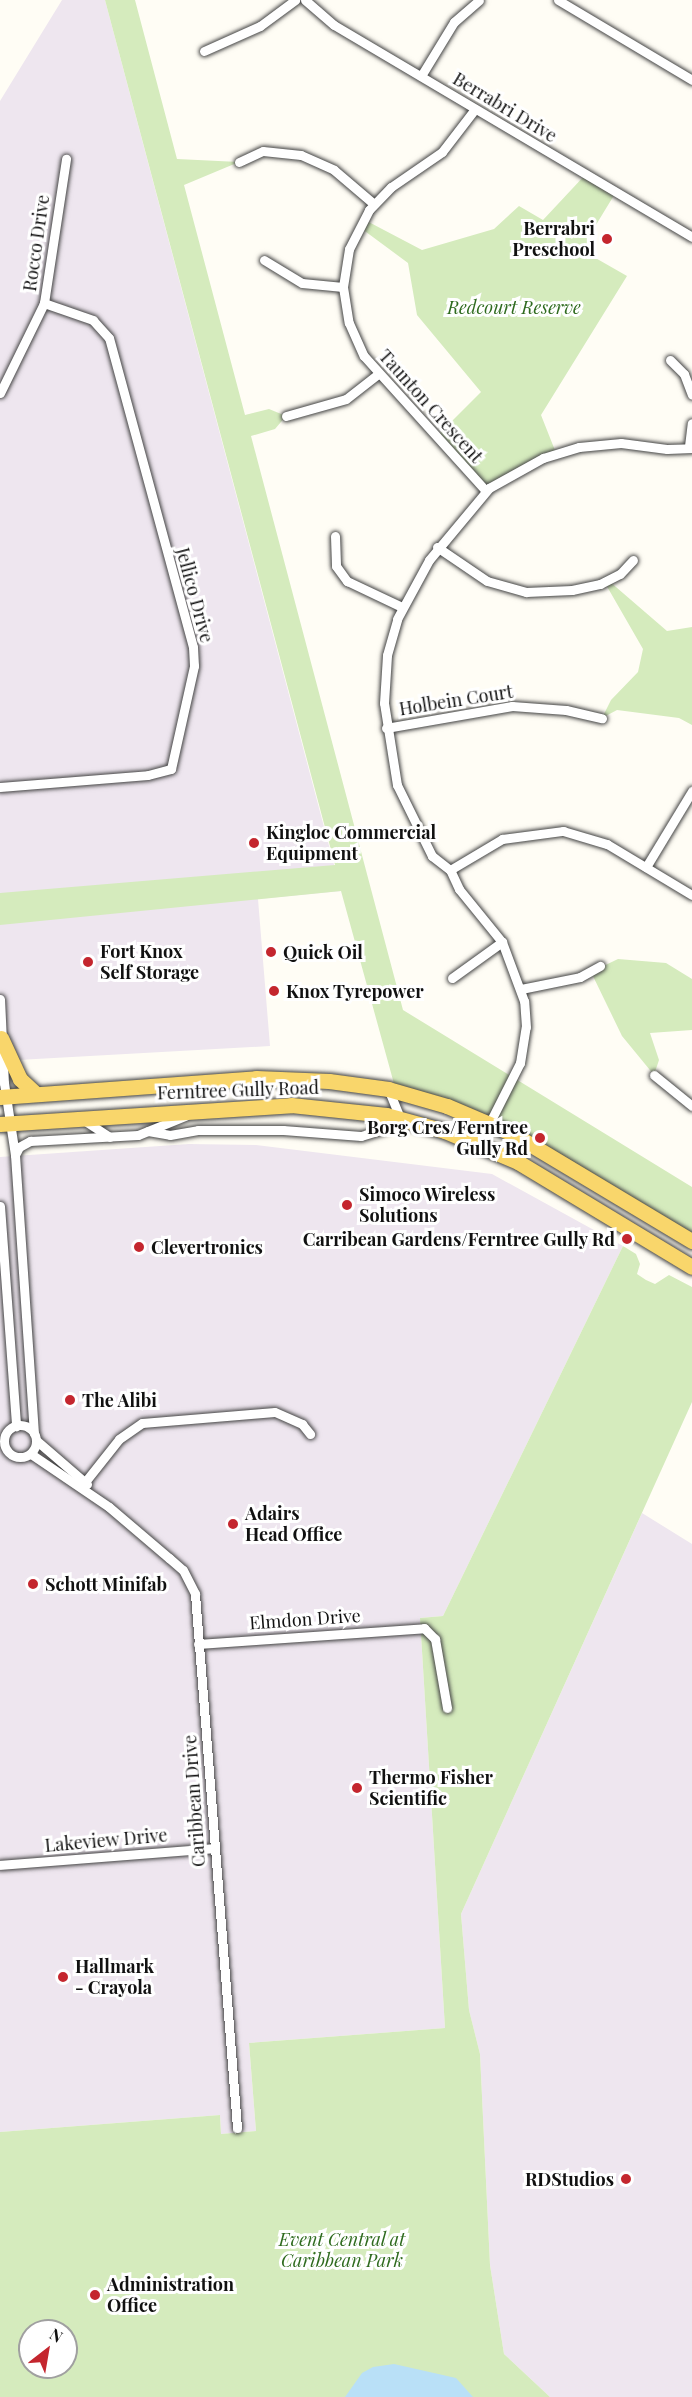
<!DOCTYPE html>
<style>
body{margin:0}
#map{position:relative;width:692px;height:2397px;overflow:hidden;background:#fffdf5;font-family:"Playfair Display",serif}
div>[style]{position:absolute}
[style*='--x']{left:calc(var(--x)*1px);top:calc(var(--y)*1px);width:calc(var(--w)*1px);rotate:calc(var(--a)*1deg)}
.industrial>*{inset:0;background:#eee6ef}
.green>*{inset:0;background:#d5ebbd}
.water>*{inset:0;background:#b9e0f7}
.roads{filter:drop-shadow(0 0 2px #444) drop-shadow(0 0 2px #444)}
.street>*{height:9px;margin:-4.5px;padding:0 4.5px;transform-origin:4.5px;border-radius:4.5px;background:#fff}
.street>.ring{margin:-4.5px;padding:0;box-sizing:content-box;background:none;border:9px solid #fff;border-radius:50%}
.primary>*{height:15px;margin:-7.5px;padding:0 7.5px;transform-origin:7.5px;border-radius:7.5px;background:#f9d66b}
.dots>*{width:16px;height:16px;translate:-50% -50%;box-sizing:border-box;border:3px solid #fff;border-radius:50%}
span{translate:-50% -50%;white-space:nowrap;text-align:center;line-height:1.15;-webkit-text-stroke:6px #fff;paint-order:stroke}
.street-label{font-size:18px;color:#111}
.poi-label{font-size:18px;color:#111;font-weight:700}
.right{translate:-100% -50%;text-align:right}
.left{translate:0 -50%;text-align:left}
.park-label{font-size:18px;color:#2f6b1f;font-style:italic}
.north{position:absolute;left:18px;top:2319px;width:60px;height:60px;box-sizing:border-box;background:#fff;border:2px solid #a0a0a0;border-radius:50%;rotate:31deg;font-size:16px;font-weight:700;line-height:24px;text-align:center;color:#111}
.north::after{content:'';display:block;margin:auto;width:21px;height:27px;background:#c4262e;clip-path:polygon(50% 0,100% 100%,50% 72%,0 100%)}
</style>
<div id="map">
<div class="industrial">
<i style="clip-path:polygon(62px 0,105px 0,341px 891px,258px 899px,270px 1046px,0 1061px,0 101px)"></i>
<i style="clip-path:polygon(189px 1144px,256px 1145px,492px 1174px,623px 1246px,443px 1616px,420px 1618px,445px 2028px,249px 2043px,256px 2131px,221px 2134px,220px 2115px,0 2132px,0 1157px)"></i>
<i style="clip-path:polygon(642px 1513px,692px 1544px,692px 2397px,550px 2397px,504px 2354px,490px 2265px,480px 2054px,469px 2010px,461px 1914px)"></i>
</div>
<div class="green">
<i style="clip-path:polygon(105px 0,135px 0,177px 159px,239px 162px,184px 185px,245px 415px,269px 409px,286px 416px,275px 429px,251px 436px,403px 1010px,692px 1187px,692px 1241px,570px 1166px,396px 1091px,341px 891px,0 925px,0 893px,335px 865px)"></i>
<i style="clip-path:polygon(586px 174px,616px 192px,588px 238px,592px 256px,627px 276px,541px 415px,556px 453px,489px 488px,436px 437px,481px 392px,417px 315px,408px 263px,358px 226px,363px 219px,422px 250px,494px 229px,519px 206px,543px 220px)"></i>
<i style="clip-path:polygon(609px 581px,667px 631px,692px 627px,692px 725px,679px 718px,617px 710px,602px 718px,611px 700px,638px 672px,643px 649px,605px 583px)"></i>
<i style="clip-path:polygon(618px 959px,666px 963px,692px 979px,692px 1030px,650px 1033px,659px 1060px,654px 1075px,622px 1036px,591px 972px)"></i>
<i style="clip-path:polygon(evenodd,623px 1246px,636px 1254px,640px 1264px,637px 1274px,646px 1280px,655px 1284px,669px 1275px,692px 1287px,692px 1402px,461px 1914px,469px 2010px,480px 2054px,490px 2265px,504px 2354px,550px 2397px,0 2397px,0 2132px,220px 2115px,221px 2134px,256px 2131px,249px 2043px,445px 2028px,420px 1618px,443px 1616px,623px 1246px,30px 2331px,66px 2331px,66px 2367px,30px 2367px,30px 2331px)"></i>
</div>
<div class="water">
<i style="clip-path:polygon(394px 2364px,456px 2378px,473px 2397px,345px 2397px,362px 2373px,373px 2367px)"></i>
</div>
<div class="roads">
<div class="street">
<i style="--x:305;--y:0;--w:38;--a:41"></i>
<i style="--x:334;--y:25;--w:416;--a:30.6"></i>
<i style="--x:558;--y:0;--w:156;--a:30.8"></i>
<i style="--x:204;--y:51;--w:61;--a:-24.1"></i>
<i style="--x:260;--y:26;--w:44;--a:-36.6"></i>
<i style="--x:421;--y:76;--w:63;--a:-58.6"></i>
<i style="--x:454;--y:22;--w:33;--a:-41"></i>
<i style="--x:475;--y:109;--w:54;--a:127.5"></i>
<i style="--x:442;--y:152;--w:62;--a:145.5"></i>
<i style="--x:391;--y:187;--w:32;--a:134"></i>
<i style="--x:369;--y:210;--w:44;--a:117.1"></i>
<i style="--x:349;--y:249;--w:38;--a:99"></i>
<i style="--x:343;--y:287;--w:36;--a:81"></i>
<i style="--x:349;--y:323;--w:36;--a:66"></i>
<i style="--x:364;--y:356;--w:181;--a:47.9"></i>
<i style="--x:239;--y:162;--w:26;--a:-25"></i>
<i style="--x:263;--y:151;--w:38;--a:6"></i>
<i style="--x:301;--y:155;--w:36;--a:24"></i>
<i style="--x:334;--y:170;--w:52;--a:40.4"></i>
<i style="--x:264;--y:260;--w:44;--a:31.2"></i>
<i style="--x:302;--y:283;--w:41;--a:5.6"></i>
<i style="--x:670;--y:360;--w:20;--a:45"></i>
<i style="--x:684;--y:374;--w:22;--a:69"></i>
<i style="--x:0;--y:393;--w:100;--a:-63.9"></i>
<i style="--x:44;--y:303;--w:146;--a:-81.3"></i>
<i style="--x:286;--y:416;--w:62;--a:-15.8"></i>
<i style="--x:346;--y:399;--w:41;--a:-38"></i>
<i style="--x:689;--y:446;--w:23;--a:-83"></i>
<i style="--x:335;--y:536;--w:30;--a:88"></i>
<i style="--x:336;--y:566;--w:19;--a:54"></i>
<i style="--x:347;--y:581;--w:61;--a:25.3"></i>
<i style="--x:437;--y:547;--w:60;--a:34.2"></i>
<i style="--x:487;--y:581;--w:41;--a:15.8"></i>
<i style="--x:526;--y:592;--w:46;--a:-2.5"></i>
<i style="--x:572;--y:590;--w:29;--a:-12"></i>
<i style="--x:600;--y:584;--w:22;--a:-27"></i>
<i style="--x:620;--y:574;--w:19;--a:-47"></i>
<i style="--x:386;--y:728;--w:128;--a:-9.9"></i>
<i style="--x:512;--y:706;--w:54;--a:4.2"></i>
<i style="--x:566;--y:710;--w:37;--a:13"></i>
<i style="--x:0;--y:787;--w:148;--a:-4.6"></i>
<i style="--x:148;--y:775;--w:24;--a:-15"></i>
<i style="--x:171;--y:769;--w:106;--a:-77.4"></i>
<i style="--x:194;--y:666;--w:19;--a:-93"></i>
<i style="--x:193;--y:647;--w:320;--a:-105.2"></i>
<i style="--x:109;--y:338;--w:24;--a:-132"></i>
<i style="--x:93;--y:320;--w:52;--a:-160.9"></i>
<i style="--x:646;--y:867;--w:89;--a:-58.8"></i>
<i style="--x:450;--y:870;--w:61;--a:-30.8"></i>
<i style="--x:502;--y:839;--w:62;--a:-7.5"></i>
<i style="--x:563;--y:831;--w:46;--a:16.5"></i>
<i style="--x:607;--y:844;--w:99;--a:31"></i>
<i style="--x:452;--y:978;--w:62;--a:-35.8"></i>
<i style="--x:521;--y:989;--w:60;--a:-11.5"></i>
<i style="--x:580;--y:977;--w:23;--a:-29"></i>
<i style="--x:0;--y:999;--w:84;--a:87.3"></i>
<i style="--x:4;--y:1083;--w:73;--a:81.3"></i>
<i style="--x:15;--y:1155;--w:279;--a:86.1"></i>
<i style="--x:654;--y:1075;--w:49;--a:39.2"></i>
<i style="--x:82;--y:1119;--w:33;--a:33"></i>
<i style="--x:148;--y:1131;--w:22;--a:10"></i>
<i style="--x:170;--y:1135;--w:28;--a:-10"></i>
<i style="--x:198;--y:1130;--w:85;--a:0"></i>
<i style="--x:283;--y:1130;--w:78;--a:4.4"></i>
<i style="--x:361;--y:1136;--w:24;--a:-17"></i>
<i style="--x:384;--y:1129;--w:19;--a:-35"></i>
<i style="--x:400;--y:1118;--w:31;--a:-112"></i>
<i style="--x:479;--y:1144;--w:91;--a:-63.2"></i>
<i style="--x:520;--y:1063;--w:36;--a:-81"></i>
<i style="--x:526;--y:1027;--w:26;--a:-94"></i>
<i style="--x:524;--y:1001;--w:63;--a:-110.4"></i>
<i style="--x:502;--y:942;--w:68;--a:-129.1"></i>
<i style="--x:459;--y:889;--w:21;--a:-115"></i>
<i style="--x:450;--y:870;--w:23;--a:-142"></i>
<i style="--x:432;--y:856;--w:79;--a:-116.2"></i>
<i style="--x:397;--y:785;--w:83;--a:-99"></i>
<i style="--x:384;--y:703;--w:48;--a:-86.4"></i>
<i style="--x:387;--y:655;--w:37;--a:-74"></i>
<i style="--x:397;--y:619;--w:67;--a:-61.5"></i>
<i style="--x:429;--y:560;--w:94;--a:-50.2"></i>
<i style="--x:489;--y:488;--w:62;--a:-29.1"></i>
<i style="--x:543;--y:458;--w:38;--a:-17"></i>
<i style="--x:579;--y:447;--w:42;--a:-5.4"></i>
<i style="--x:621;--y:443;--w:46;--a:7.4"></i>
<i style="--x:667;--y:449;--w:25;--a:-2"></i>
<i style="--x:15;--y:1155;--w:9;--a:-63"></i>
<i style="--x:19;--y:1147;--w:13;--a:-29"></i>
<i style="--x:30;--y:1141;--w:108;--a:-3.2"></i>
<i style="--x:138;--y:1135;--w:51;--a:-22"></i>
<i style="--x:0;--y:1206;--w:221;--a:85.8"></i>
<i class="ring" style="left:4px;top:1425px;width:23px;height:23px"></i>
<i style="--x:37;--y:1441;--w:66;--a:40.7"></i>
<i style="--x:31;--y:1454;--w:94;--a:34.2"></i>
<i style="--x:109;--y:1507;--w:79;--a:40.4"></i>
<i style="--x:169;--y:1558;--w:18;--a:41"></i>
<i style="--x:183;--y:1570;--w:27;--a:63"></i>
<i style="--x:195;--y:1594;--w:536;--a:85.5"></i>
<i style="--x:81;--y:1487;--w:61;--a:-51.6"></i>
<i style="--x:119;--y:1439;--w:28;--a:-35"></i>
<i style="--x:142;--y:1423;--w:133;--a:-4.7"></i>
<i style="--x:275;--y:1412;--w:30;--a:24"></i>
<i style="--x:302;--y:1424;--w:13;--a:51"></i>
<i style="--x:198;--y:1644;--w:227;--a:-4"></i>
<i style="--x:424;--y:1628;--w:16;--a:45"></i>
<i style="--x:435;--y:1639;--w:70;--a:80.1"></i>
<i style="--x:0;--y:1865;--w:215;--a:-4.5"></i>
</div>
<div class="primary">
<i style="--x:1;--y:1038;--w:45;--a:65.1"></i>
<i style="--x:20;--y:1079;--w:22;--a:43"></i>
<i style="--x:0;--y:1097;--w:257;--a:-4.2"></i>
<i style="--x:256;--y:1078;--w:73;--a:2.4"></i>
<i style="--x:329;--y:1081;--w:60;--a:7.7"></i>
<i style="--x:388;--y:1089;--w:61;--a:16.1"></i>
<i style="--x:447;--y:1106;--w:72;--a:23"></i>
<i style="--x:513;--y:1134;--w:209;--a:30.9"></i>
<i style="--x:0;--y:1124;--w:292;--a:-3.7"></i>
<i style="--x:291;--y:1105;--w:96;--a:6"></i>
<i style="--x:386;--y:1115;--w:61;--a:15.2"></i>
<i style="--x:445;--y:1131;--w:79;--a:23"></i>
<i style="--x:518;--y:1162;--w:203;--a:31.1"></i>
</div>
</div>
<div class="dots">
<i style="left:607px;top:239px;background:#c4262e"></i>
<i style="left:254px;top:843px;background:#c4262e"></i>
<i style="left:271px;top:952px;background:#c4262e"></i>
<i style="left:88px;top:962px;background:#c4262e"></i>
<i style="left:274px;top:991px;background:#c4262e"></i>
<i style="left:540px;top:1138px;background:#c4262e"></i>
<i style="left:347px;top:1205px;background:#c4262e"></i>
<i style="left:627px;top:1239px;background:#c4262e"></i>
<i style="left:139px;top:1247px;background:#c4262e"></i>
<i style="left:70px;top:1400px;background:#c4262e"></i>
<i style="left:233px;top:1524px;background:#c4262e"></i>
<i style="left:33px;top:1584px;background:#c4262e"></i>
<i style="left:357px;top:1788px;background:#c4262e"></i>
<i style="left:63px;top:1977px;background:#c4262e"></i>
<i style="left:626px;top:2179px;background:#c4262e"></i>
<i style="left:95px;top:2295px;background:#c4262e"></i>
</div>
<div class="street-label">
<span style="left:505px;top:107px;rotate:31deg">Berrabri Drive</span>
<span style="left:36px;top:243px;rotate:-82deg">Rocco Drive</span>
<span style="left:431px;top:406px;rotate:48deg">Taunton Crescent</span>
<span style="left:195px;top:595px;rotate:75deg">Jellico Drive</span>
<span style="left:456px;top:700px;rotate:-9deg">Holbein Court</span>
<span style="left:238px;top:1090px;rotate:-2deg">Ferntree Gully Road</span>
<span style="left:305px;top:1619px;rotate:-4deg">Elmdon Drive</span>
<span style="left:194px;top:1801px;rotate:-94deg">Caribbean Drive</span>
<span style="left:106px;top:1840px;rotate:-5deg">Lakeview Drive</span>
</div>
<div class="poi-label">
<span class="right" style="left:595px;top:239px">Berrabri<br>Preschool</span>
<span class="left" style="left:266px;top:843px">Kingloc Commercial<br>Equipment</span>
<span class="left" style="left:100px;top:962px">Fort Knox<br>Self Storage</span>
<span class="left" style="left:283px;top:952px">Quick Oil</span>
<span class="left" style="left:286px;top:991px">Knox Tyrepower</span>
<span class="right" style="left:528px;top:1138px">Borg Cres/Ferntree<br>Gully Rd</span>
<span class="left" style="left:359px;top:1205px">Simoco Wireless<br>Solutions</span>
<span class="right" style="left:615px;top:1239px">Carribean Gardens/Ferntree Gully Rd</span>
<span class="left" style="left:151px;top:1247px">Clevertronics</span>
<span class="left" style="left:82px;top:1400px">The Alibi</span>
<span class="left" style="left:245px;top:1524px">Adairs<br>Head Office</span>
<span class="left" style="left:45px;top:1584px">Schott Minifab</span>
<span class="left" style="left:369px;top:1788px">Thermo Fisher<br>Scientific</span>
<span class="left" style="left:75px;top:1977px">Hallmark<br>- Crayola</span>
<span class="right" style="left:614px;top:2179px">RDStudios</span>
<span class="left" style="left:107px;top:2295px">Administration<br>Office</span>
</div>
<div class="park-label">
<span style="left:514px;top:307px">Redcourt Reserve</span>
<span style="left:342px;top:2250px">Event Central at<br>Caribbean Park</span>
</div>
<div class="north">N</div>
</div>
